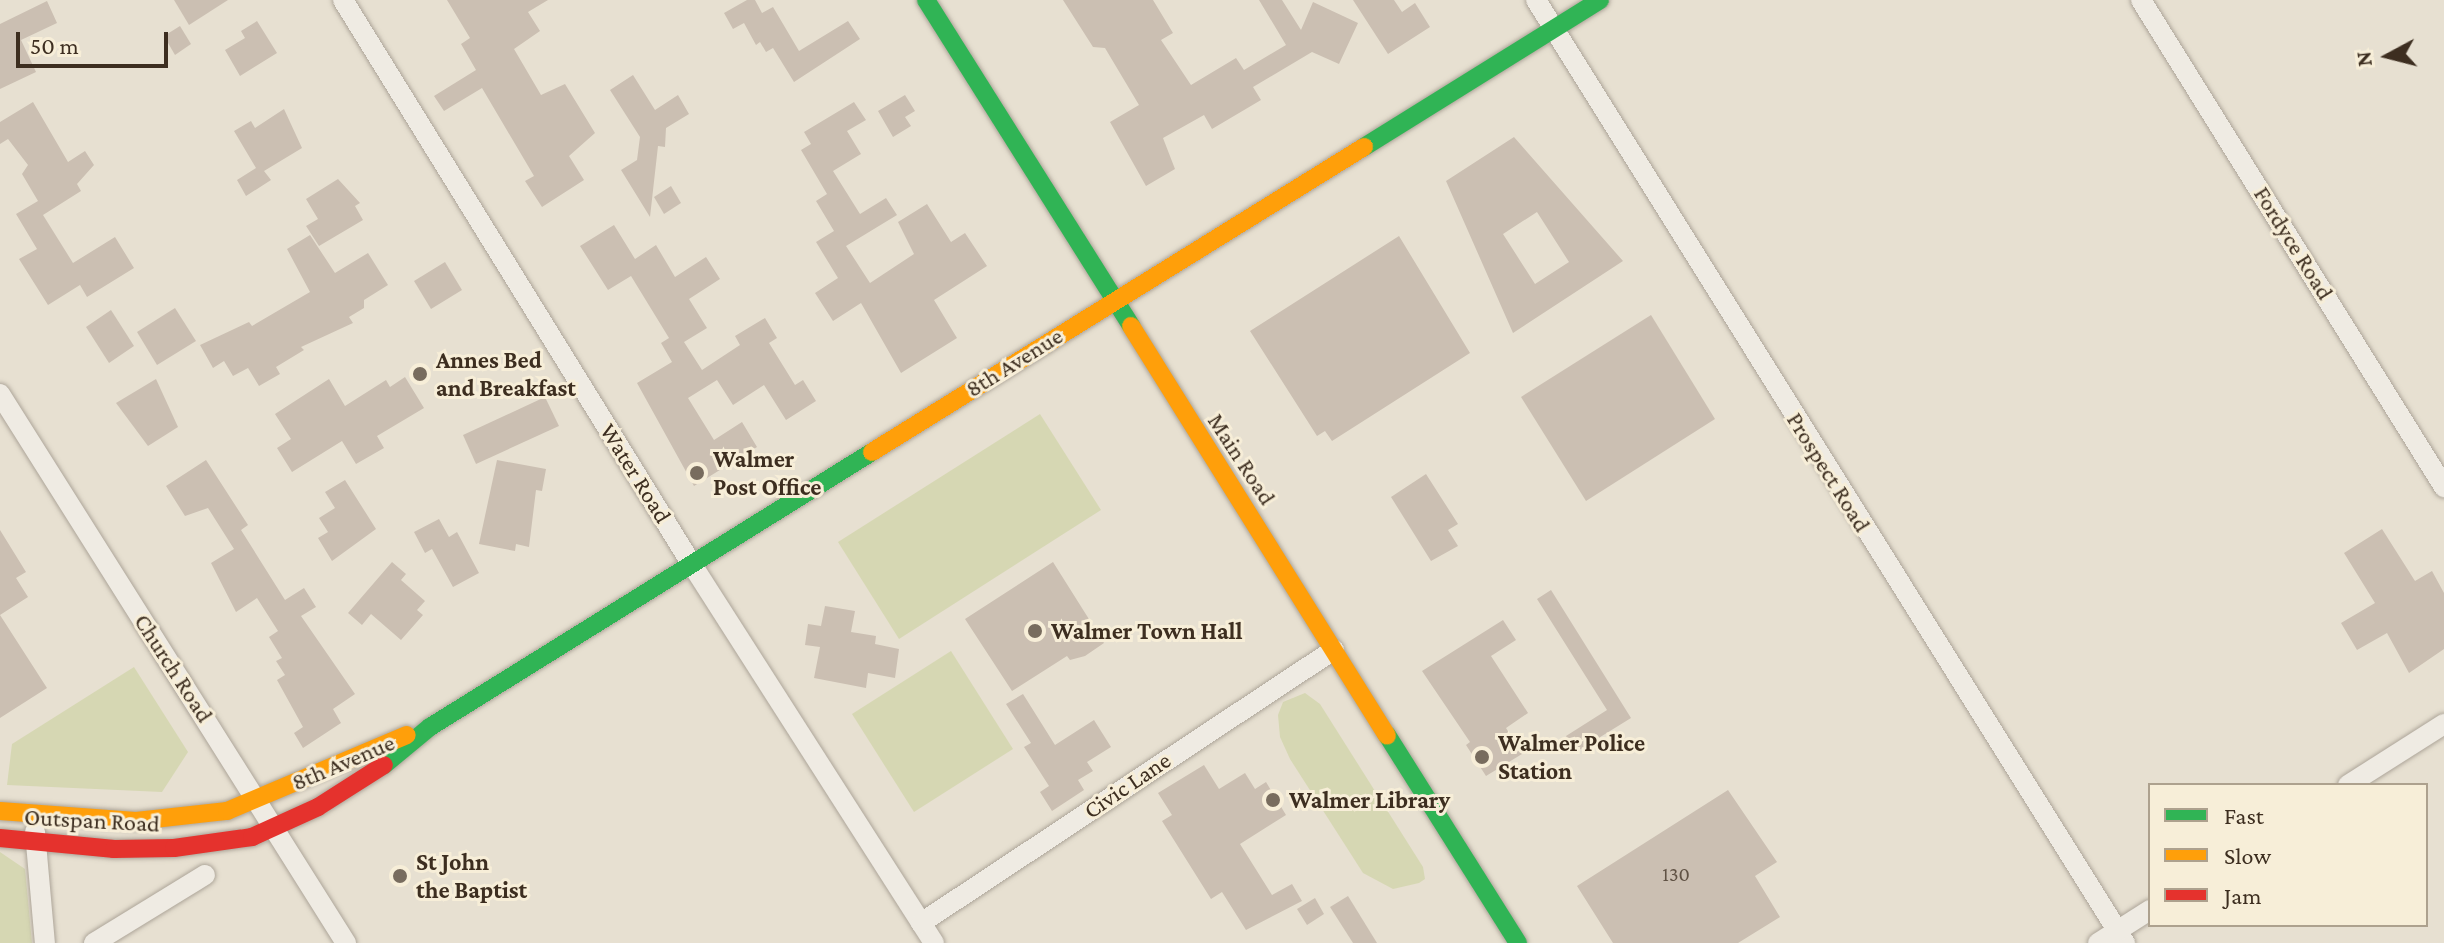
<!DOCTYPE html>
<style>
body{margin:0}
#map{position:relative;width:2444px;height:943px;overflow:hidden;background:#e7e0d1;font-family:"Crimson Pro",serif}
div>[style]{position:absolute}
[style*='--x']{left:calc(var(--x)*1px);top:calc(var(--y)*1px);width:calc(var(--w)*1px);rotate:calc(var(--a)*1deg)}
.green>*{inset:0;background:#d6d7b3}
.building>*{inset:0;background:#cbbfb2}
.roads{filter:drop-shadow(0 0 2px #ada599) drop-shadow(0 0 2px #ada599)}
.street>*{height:20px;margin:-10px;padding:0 10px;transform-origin:10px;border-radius:10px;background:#efebe3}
.fast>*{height:18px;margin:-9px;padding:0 9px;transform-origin:9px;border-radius:9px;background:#30b455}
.slow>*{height:18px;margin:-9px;padding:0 9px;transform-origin:9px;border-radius:9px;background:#ff9f0a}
.jam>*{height:18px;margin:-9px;padding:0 9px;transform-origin:9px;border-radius:9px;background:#e5322d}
.dots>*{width:22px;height:22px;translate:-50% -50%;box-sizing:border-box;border:4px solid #f7eed8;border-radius:50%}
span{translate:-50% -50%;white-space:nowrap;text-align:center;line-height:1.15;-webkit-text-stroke:6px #f7eed8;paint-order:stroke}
.number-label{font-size:20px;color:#605244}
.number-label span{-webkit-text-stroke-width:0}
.street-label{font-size:24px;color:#3d2e20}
.poi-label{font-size:24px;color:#3d2e20;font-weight:700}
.left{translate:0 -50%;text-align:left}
.legend{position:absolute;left:2148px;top:783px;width:280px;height:144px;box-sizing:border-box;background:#f7eed8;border:2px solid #ada18e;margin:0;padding:10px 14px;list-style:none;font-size:24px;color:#3d2e20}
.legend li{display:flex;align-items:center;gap:16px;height:40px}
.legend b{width:40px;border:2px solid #ada18e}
.north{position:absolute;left:2348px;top:16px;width:80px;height:80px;-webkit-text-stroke:6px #f7eed8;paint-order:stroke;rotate:263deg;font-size:22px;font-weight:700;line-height:32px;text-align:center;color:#3d2e20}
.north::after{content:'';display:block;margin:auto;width:28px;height:36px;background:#3d2e20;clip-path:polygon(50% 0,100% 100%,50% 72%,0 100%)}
.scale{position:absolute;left:16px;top:32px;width:152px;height:36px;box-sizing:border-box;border:4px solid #3d2e20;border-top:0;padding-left:10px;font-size:24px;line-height:28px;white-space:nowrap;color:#3d2e20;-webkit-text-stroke:6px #f7eed8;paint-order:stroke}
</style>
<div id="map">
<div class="green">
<i style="clip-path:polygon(1040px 414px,1101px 510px,899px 639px,838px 542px)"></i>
<i style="clip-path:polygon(951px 651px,1013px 749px,914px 812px,852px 714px)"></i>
<i style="clip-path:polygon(134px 667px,188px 752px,162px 792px,7px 785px,12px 744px)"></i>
<i style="clip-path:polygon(1305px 693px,1320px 704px,1423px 867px,1425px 879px,1419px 883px,1393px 889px,1363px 873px,1290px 759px,1280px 737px,1278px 715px,1283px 702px)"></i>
<i style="clip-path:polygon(0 852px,25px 869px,32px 943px,0 943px)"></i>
</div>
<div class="building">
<i style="clip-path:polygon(174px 0,228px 0,189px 25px)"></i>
<i style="clip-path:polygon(447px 0,548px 0,528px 12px,540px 31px,514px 49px,541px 95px,565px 84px,595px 133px,569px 156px,584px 180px,542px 207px,525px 181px,534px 176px,482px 88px,444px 111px,434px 96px,476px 70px,461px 44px,470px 38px)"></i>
<i style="clip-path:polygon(747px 0,755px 0,762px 13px,773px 7px,799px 51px,848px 21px,860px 39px,794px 82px,773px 48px,766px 52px,760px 42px,756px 45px,744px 23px,733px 29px,724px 13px)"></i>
<i style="clip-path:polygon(1063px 0,1153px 0,1173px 33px,1161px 40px,1191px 85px,1236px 58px,1244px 70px,1286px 45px,1259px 0,1282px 0,1301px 30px,1313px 2px,1358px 23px,1339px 64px,1312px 52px,1253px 87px,1261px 100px,1212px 129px,1204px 115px,1163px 138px,1175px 169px,1146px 186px,1110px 122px,1139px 105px,1105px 48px,1093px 47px)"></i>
<i style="clip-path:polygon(1353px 0,1394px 0,1402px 12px,1415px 3px,1430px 27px,1388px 54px)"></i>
<i style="clip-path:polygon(47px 1px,57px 23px,21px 40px,36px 72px,0 89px,0 24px)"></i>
<i style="clip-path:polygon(257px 21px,277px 53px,240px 76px,225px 50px,245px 38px,241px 31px)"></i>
<i style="clip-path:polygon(180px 26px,191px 44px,175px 55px,164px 36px)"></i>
<i style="clip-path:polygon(633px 75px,655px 110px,678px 95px,689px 114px,666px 128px,665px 147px,658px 146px,650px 217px,621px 170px,637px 160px,640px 137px,610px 90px)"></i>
<i style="clip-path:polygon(905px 95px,915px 111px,905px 117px,911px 126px,893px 137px,878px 111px)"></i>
<i style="clip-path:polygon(33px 102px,68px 162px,85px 151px,94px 165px,77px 184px,81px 191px,43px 215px,73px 263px,115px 237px,134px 268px,87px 297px,80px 285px,48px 305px,19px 259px,37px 249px,16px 214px,38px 201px,22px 174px,28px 165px,8px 139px,0 144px,0 122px)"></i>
<i style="clip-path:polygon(854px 102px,866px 120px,847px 131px,861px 154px,833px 171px,860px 214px,886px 198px,897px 215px,846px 246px,870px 283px,914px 254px,898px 222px,927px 204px,951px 242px,965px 233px,987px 266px,934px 300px,957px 338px,901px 373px,861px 303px,833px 321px,815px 293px,838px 278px,816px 242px,834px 231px,816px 201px,827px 194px,801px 150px,811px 144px,804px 132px)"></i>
<i style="clip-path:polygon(284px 109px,302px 148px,264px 171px,271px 180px,246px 196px,237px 180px,256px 168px,234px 131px,251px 121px,255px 128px)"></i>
<i style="clip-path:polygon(evenodd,1514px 137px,1623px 261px,1513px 333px,1446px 181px,1514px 137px,1537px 212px,1569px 262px,1535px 284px,1503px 234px,1537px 212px)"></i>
<i style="clip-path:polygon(338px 179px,360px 203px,355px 206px,363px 220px,319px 246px,306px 226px,318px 219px,306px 199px)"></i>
<i style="clip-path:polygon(671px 186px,681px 203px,664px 214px,654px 197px)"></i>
<i style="clip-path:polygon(614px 225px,635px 259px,656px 245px,675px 277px,706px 257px,720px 279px,689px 299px,707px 328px,684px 342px,702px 370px,740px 345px,735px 336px,765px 318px,777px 338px,769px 343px,795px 385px,803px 380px,816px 401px,786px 420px,764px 385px,733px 405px,717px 380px,688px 398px,714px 440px,742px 422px,757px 447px,694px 486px,637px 383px,672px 362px,661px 343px,669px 338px,631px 276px,608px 290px,580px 246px)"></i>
<i style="clip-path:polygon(310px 235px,335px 273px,368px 253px,388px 285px,364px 300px,364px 308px,349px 317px,353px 323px,301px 347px,304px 350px,276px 367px,280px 374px,259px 386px,248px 368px,233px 376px,224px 361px,213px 368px,200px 345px,249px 322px,252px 326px,310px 292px,287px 249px)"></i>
<i style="clip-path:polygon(1399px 236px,1470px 353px,1332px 441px,1325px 431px,1317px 436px,1250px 331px)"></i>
<i style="clip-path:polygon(445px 262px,462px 290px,431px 309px,414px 281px)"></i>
<i style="clip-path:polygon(175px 308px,196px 341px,157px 365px,137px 332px)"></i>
<i style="clip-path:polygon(111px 310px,134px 346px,109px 363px,86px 327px)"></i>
<i style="clip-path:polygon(1651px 315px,1715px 419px,1586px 501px,1521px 397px)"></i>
<i style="clip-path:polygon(405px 377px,424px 408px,377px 436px,384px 448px,356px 464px,342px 441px,292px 472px,277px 448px,291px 439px,275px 414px,329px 379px,345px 406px,386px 380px,390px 387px)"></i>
<i style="clip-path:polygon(156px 379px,178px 427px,148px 446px,116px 403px)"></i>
<i style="clip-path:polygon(545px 397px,559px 426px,476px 464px,463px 435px)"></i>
<i style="clip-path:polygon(206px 460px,248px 525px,241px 530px,285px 600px,304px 588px,316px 607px,301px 616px,355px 694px,333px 709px,341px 723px,303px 748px,294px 733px,303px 727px,277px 680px,285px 675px,276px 661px,282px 658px,269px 637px,278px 631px,257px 598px,236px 612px,211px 563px,234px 549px,208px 508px,185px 516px,166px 486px)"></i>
<i style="clip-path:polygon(497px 460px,546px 469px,542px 491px,536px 490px,529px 547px,516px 544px,515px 551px,479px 544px)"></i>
<i style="clip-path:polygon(1426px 474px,1458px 524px,1448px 530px,1458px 546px,1431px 561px,1391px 497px)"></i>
<i style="clip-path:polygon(345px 480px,376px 529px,332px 561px,318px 538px,328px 532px,319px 518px,335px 508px,325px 492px)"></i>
<i style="clip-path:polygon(439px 519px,449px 537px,457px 532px,479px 573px,453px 587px,432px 549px,425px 553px,414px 532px)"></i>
<i style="clip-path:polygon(2382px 529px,2415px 581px,2432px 571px,2444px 593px,2444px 649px,2409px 673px,2387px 633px,2357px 650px,2341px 623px,2375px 603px,2344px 553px)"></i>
<i style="clip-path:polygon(0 530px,26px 572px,16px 578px,28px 597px,0 615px,47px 688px,0 718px)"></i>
<i style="clip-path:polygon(392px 562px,406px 574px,401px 580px,425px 601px,417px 610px,423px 615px,401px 640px,371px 614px,362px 625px,348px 613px)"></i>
<i style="clip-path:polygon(1053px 562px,1104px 643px,1085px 656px,1070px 660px,1067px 656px,1012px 691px,965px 619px)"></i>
<i style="clip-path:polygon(1551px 590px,1631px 718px,1576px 752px,1566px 736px,1607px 710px,1537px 599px)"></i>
<i style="clip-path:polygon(825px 606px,855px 611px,851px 632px,876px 636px,875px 644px,899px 649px,895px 678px,868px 673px,866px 688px,814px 678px,820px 647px,805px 645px,808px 624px,821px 626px)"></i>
<i style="clip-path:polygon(1503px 620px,1516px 640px,1491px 656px,1528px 713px,1506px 728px,1522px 754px,1486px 776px,1466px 745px,1470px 742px,1422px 671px)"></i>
<i style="clip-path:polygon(1023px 694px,1055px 745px,1094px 720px,1111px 747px,1087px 762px,1093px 771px,1078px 780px,1084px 790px,1052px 811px,1040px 792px,1049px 786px,1024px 747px,1031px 743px,1006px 704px)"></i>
<i style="clip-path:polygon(1204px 765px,1219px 789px,1245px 773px,1255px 789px,1266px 782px,1286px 815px,1240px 844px,1272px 895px,1292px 884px,1302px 901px,1246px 930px,1222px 892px,1211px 899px,1162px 821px,1172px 815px,1158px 793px)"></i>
<i style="clip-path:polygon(1728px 790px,1777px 862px,1755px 876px,1780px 917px,1738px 943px,1613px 943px,1577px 886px)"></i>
<i style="clip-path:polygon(1348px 896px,1377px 943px,1353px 943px,1330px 907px)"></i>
<i style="clip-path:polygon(1315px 898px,1324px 914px,1307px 925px,1297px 909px)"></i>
</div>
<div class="roads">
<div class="street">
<i style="--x:343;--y:0;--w:662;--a:58.28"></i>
<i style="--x:691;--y:563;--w:451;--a:57.4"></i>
<i style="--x:1536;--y:0;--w:1112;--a:58.01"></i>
<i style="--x:2141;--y:0;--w:574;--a:58.11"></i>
<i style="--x:0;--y:394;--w:649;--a:57.78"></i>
<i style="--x:2348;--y:785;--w:114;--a:-32.4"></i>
<i style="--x:35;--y:832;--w:111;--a:84.9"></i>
<i style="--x:921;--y:923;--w:495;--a:-33.5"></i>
<i style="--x:94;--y:943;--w:130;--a:-31.5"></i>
<i style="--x:2098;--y:943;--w:62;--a:-32.4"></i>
</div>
<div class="fast">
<i style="--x:926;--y:0;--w:385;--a:57.8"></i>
<i style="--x:1364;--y:147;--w:278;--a:-31.9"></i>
<i style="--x:1387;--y:735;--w:246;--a:57.8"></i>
<i style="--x:384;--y:765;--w:60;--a:-39.6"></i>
<i style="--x:430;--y:727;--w:521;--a:-31.89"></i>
</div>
<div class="slow">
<i style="--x:1131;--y:326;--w:483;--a:58"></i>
<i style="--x:872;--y:452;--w:579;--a:-31.8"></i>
<i style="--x:0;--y:811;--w:136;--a:4.2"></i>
<i style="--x:136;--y:821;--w:92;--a:-6.3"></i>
<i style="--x:227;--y:811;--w:195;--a:-22.9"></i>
</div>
<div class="jam">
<i style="--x:0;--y:838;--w:115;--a:5.5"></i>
<i style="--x:114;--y:849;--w:60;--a:-1"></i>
<i style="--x:174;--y:848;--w:79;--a:-8"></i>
<i style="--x:252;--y:837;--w:72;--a:-24.4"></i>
<i style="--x:318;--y:807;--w:78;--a:-32.5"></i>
</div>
</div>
<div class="dots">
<i style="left:420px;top:374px;background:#786c5e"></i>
<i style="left:697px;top:473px;background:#786c5e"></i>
<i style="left:1035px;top:631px;background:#786c5e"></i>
<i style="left:1482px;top:757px;background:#786c5e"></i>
<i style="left:1273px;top:800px;background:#786c5e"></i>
<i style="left:400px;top:876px;background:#786c5e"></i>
</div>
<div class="number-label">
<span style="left:1676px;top:874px">130</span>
</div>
<div class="street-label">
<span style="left:2294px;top:243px;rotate:58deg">Fordyce Road</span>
<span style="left:1014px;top:362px;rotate:-32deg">8th Avenue</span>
<span style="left:1242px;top:459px;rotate:57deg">Main Road</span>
<span style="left:1829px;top:472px;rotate:58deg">Prospect Road</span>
<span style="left:636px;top:473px;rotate:58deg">Water Road</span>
<span style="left:174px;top:668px;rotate:57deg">Church Road</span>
<span style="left:343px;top:762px;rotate:-23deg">8th Avenue</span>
<span style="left:1127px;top:785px;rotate:-34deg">Civic Lane</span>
<span style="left:92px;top:820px;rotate:3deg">Outspan Road</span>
</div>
<div class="poi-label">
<span class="left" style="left:436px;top:374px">Annes Bed<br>and Breakfast</span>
<span class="left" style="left:713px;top:473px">Walmer<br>Post Office</span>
<span class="left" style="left:1051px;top:631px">Walmer Town Hall</span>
<span class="left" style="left:1498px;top:757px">Walmer Police<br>Station</span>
<span class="left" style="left:1289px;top:800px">Walmer Library</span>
<span class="left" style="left:416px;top:876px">St John<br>the Baptist</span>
</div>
<ul class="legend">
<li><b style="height:10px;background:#30b455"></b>Fast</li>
<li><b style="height:10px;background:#ff9f0a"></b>Slow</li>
<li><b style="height:10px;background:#e5322d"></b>Jam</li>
</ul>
<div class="north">N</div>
<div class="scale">50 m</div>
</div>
